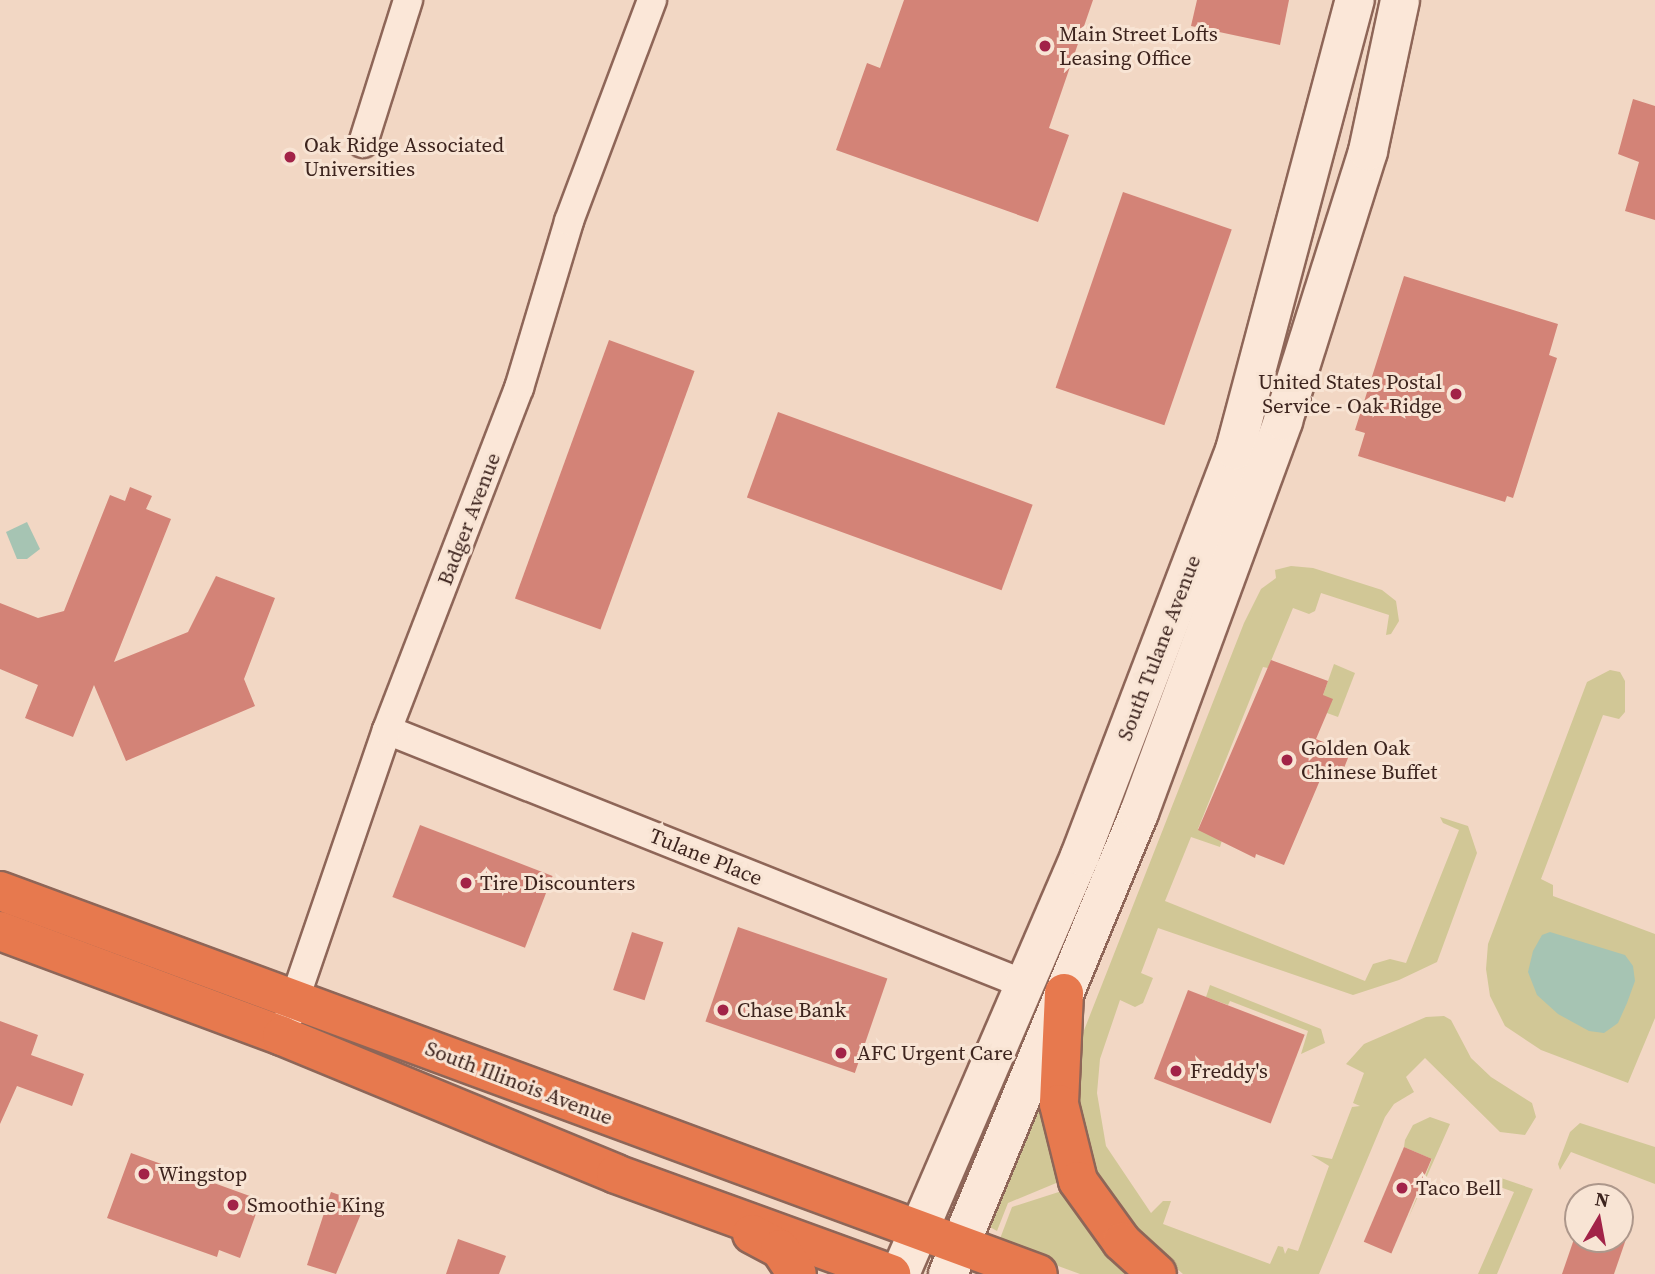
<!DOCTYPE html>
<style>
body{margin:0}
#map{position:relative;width:1655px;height:1274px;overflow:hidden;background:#f2d7c4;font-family:"Source Serif 4",serif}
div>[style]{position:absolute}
.green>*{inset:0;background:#d1c796}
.water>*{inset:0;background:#a6c4b3}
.building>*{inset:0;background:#d38377;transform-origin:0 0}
.roads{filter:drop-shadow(2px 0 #8e6658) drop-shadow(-2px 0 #8e6658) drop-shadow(0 2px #8e6658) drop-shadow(0 -2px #8e6658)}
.street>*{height:28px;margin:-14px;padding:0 14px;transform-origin:14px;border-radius:14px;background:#fbe7d8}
.secondary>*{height:38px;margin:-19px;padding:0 19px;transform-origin:19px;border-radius:19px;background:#fbe7d8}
.highway>*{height:38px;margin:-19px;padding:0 19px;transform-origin:19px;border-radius:19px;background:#e7794e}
.dots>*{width:19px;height:19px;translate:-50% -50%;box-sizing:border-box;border:4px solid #f8e4d4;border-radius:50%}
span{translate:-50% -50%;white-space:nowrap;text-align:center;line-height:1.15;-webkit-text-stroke:6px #f8e4d4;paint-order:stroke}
.poi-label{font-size:21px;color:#3d241e}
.left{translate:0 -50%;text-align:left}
.right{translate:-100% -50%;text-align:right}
.street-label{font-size:21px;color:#3d241e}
.north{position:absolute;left:1564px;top:1183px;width:70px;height:70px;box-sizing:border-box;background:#f8e4d4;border:2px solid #ad978b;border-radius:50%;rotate:10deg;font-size:19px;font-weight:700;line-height:28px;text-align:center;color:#3d241e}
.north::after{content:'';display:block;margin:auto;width:24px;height:32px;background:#a22348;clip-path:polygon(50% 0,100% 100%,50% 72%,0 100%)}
</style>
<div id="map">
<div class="green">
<div style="clip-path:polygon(1291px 566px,1313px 568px,1382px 590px,1396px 601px,1399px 621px,1391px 634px,1386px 635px,1389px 615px,1321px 593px,1315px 611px,1309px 614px,1293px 608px,1268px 668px,1263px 667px,1198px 829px,1222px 840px,1220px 847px,1191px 837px,1165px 901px,1365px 981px,1373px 964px,1390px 959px,1406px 963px,1459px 830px,1443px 823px,1440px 817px,1468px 826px,1477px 853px,1437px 962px,1399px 980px,1353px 995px,1158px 928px,1141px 973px,1153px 978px,1143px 1003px,1135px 1007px,1120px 1000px,1100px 1059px,1097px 1093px,1106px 1146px,1151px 1213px,1163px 1201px,1171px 1201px,1163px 1224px,1270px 1264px,1278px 1246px,1283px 1247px,1285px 1254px,1288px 1248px,1298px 1251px,1329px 1166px,1311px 1155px,1332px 1159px,1352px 1107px,1360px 1106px,1353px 1103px,1364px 1073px,1346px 1064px,1364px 1044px,1426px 1017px,1444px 1016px,1451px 1020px,1471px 1058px,1491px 1077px,1532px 1103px,1536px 1117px,1525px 1135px,1500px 1132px,1425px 1058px,1406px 1077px,1414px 1092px,1394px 1104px,1385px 1117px,1319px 1274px,1183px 1274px,1138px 1235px,1094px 1172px,1077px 1119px,1081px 1038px,1244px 623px,1261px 589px,1276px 578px,1275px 570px)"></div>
<div style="clip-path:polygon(1334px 664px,1355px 673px,1338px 717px,1327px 713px,1323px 695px)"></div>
<div style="clip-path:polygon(1610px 670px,1620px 672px,1625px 681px,1625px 712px,1619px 719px,1603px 715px,1541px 879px,1553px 885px,1553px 896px,1655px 934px,1655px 1018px,1628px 1083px,1541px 1050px,1505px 1026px,1490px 996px,1486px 969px,1488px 944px,1587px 682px)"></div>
<div style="clip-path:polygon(1210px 985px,1321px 1029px,1325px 1043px,1301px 1054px,1308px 1031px,1230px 1001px,1228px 1005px,1206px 997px)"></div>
<div style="clip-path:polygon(1039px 1094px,1050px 1154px,1061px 1181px,1008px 1203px,997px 1231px,988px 1226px)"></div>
<div style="clip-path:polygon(1430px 1117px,1450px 1124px,1408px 1219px,1432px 1159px,1404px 1147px,1405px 1140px,1413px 1125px)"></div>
<div style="clip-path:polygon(1580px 1123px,1655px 1147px,1655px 1184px,1571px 1152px,1560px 1170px,1558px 1164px,1570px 1132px)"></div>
<div style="clip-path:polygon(1501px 1178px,1533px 1189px,1497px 1274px,1478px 1274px,1514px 1192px,1494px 1185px,1494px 1180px)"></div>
<div style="clip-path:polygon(1065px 1190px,1085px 1225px,1132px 1274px,1080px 1274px,998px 1244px,1012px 1207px)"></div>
</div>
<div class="water">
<div style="clip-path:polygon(27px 522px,40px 549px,27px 559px,17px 559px,6px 532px)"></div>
<div style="clip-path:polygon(1550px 932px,1625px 955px,1633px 966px,1635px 981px,1627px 1003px,1618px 1023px,1604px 1033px,1589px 1031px,1558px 1014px,1537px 995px,1528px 972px,1533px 951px,1542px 935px)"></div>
</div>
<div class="building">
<div style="clip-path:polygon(904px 0,1093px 0,1049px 128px,1069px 135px,1038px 222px,836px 150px,867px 63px,880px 68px)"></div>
<div style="clip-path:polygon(1197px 0,1289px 0,1280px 45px,1191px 26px)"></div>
<div style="clip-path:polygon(1633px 99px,1655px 106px,1655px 220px,1625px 211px,1639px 162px,1618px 154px)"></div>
<div style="left:1123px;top:192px;width:115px;height:207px;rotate:19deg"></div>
<div style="clip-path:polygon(1404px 276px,1558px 324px,1549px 355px,1557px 358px,1513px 498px,1507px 496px,1505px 502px,1358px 456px,1365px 433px,1355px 430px)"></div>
<div style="left:609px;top:340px;width:91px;height:275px;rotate:20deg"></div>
<div style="left:778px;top:412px;width:271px;height:91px;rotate:20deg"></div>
<div style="clip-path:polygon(130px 487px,152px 496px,146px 509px,171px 519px,114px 662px,188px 632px,216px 576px,275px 598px,244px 679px,255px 706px,126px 761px,94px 685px,73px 737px,25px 718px,38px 685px,0 669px,0 603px,38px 618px,64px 611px,110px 495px,125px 501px)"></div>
<div style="clip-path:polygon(1271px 660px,1328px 681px,1323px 695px,1333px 699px,1316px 739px,1350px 753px,1342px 773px,1326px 766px,1284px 865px,1256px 854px,1255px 858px,1198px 830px)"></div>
<div style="left:420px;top:825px;width:142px;height:77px;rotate:21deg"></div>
<div style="left:738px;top:927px;width:158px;height:100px;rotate:19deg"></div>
<div style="left:632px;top:932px;width:33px;height:61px;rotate:18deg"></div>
<div style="left:1188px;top:990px;width:125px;height:95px;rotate:21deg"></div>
<div style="clip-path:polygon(0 1021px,38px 1035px,31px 1055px,84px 1074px,72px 1106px,17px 1086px,0 1124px)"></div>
<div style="left:1404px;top:1147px;width:30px;height:103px;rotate:23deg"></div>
<div style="clip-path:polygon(131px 1153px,261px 1200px,240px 1258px,219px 1250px,217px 1257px,107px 1218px)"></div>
<div style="clip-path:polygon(331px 1192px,365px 1204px,336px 1274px,307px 1265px)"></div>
<div style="clip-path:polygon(458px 1239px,506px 1256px,499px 1274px,446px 1274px)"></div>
<div style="clip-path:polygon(1574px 1239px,1626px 1239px,1614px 1274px,1562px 1274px)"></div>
</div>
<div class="roads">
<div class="street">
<div style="left:363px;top:143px;width:150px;rotate:-72.5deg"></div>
<div style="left:387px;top:730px;width:686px;rotate:21.74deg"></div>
<div style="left:289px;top:1016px;width:302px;rotate:-71.1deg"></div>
<div style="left:387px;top:730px;width:367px;rotate:-68.9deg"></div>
<div style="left:519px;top:388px;width:174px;rotate:-73.3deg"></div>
<div style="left:569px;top:221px;width:236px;rotate:-69.4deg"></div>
</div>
<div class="secondary">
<div style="left:900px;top:1274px;width:455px;rotate:-66.7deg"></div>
<div style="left:1080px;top:856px;width:435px;rotate:-69.1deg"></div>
<div style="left:1235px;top:450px;width:466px;rotate:-75.1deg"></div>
<div style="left:948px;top:1274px;width:499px;rotate:-67.5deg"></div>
<div style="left:1139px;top:813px;width:418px;rotate:-69.8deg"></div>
<div style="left:1283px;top:421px;width:283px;rotate:-72.5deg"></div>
<div style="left:1368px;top:151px;width:154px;rotate:-78deg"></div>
</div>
<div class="highway">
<div style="left:0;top:891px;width:1106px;rotate:20.25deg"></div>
<div style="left:0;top:931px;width:301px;rotate:20.4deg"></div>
<div style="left:282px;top:1036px;width:361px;rotate:22.4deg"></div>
<div style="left:616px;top:1174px;width:293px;rotate:20deg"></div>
<div style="left:1064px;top:993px;width:111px;rotate:92.6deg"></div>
<div style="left:1059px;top:1104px;width:79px;rotate:76.1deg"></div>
<div style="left:1078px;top:1181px;width:75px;rotate:54.2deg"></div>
<div style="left:1122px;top:1242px;width:47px;rotate:42.4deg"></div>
<div style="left:752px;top:1234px;width:32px;rotate:28deg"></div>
<div style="left:780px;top:1249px;width:30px;rotate:56deg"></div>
</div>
</div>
<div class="dots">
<div style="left:1045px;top:46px;background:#a22348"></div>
<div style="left:290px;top:157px;background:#a22348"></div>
<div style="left:1456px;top:394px;background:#a22348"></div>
<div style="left:1287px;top:760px;background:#a22348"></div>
<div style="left:466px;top:883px;background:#a22348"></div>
<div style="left:723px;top:1010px;background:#a22348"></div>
<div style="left:841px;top:1053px;background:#a22348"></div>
<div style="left:1176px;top:1071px;background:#a22348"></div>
<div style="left:144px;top:1174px;background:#a22348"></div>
<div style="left:1402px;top:1188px;background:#a22348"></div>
<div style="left:233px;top:1205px;background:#a22348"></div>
</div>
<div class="poi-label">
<span class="left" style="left:1059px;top:46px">Main Street Lofts<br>Leasing Office</span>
<span class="left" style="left:304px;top:157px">Oak Ridge Associated<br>Universities</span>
<span class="right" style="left:1442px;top:394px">United States Postal<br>Service - Oak Ridge</span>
<span class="left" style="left:1301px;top:760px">Golden Oak<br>Chinese Buffet</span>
<span class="left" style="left:480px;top:883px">Tire Discounters</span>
<span class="left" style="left:737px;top:1010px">Chase Bank</span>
<span class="left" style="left:857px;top:1053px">AFC Urgent Care</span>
<span class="left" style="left:1190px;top:1071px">Freddy's</span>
<span class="left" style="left:158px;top:1174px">Wingstop</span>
<span class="left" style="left:1416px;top:1188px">Taco Bell</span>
<span class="left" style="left:247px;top:1205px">Smoothie King</span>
</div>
<div class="street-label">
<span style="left:469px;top:519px;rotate:-69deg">Badger Avenue</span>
<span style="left:1159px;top:648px;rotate:-69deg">South Tulane Avenue</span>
<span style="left:706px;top:857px;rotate:22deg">Tulane Place</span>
<span style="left:519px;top:1083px;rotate:21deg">South Illinois Avenue</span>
</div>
<div class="north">N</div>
</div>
